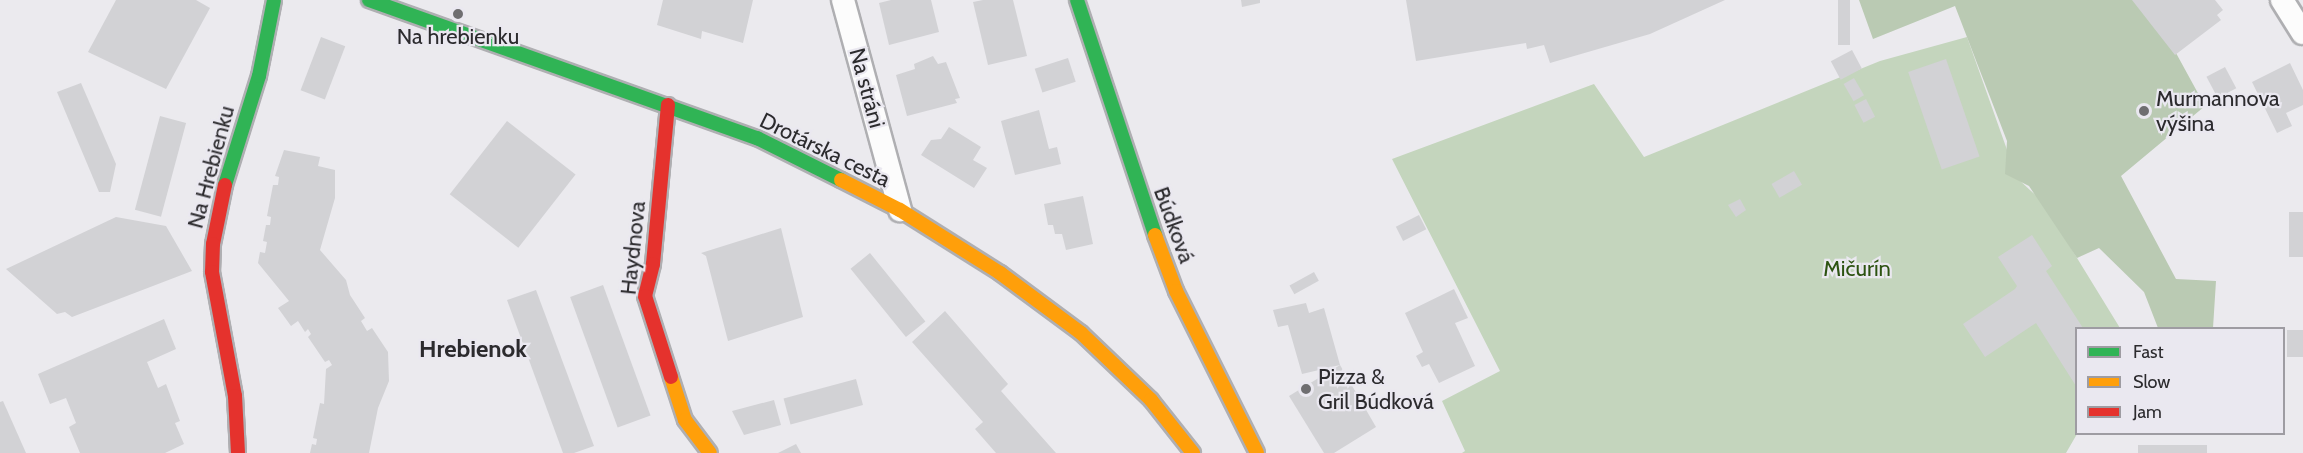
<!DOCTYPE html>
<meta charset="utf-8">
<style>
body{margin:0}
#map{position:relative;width:2303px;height:453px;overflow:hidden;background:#ebeaee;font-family:Cabin,sans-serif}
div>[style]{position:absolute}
.green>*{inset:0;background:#c4d5bd}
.forest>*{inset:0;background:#bacab3}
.building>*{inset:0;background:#d2d2d5;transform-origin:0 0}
.roads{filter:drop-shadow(2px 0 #afafb2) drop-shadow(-2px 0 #afafb2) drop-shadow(0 2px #afafb2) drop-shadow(0 -2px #afafb2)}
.street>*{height:22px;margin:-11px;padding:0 11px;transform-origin:11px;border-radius:11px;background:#fcfcfc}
.fast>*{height:14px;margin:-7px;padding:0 7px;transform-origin:7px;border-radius:7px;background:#30b455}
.slow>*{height:14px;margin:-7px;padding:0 7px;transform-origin:7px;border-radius:7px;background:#ff9f0a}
.jam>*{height:14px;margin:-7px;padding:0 7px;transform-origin:7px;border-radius:7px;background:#e5322d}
.dots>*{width:16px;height:16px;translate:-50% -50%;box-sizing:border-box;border:3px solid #eae8f0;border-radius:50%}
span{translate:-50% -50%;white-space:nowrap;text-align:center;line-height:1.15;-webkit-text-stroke:4.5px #eae8f0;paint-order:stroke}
.poi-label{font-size:22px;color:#2c2b2e}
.left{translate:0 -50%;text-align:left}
.street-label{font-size:22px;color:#2c2b2e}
.park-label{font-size:22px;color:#2d5312}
.neighbourhood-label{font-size:24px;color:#2c2b2e;font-weight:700}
.legend{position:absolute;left:2075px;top:327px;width:210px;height:108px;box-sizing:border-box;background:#eae8f0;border:2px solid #9e9ca2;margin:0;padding:8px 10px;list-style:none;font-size:18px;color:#2c2b2e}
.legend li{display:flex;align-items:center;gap:12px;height:30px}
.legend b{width:30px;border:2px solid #9e9ca2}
</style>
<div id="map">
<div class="green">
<div style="clip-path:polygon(1967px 37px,2017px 178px,2042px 201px,2120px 328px,2076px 328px,2077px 434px,2066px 453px,1462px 453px,1465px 451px,1442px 401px,1500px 371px,1392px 159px,1594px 84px,1644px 157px,1880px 61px)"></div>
</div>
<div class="forest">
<div style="clip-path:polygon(1859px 0,2147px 0,2205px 106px,2121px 176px,2176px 279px,2216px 281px,2213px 328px,2158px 328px,2144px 292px,2099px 248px,2077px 258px,2029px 186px,2005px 174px,2007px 141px,1955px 6px,1873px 39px)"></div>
</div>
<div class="building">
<div style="clip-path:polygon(116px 0,196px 0,210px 8px,166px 89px,88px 52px)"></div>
<div style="clip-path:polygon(663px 0,753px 0,743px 43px,702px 31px,701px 39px,657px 25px)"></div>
<div style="clip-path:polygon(891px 0,931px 0,939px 32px,889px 45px,879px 3px)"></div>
<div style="clip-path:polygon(983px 0,1013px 0,1027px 56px,988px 65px,973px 2px)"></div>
<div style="clip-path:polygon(1241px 0,1260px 0,1260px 3px,1242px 7px)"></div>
<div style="clip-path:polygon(1406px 0,1725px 0,1650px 34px,1550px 63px,1544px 45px,1527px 49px,1526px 43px,1416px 61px)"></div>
<div style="left:1838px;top:0;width:12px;height:45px"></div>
<div style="clip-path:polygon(2132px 0,2215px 0,2223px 10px,2217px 15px,2221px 20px,2175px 55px)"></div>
<div style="left:321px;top:37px;width:26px;height:57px;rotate:21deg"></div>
<div style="left:1852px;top:50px;width:21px;height:24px;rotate:62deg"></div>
<div style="clip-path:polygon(933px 56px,938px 64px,946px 62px,960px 98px,955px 99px,957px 103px,907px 116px,896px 75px,915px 69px,914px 64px)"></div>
<div style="left:1068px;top:58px;width:25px;height:35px;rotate:72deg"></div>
<div style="left:1946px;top:59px;width:103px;height:40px;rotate:71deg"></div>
<div style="clip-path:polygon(2290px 63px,2303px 90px,2303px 105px,2286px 113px,2292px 126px,2277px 133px,2252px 82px)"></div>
<div style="left:2225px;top:67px;width:24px;height:21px;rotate:62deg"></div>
<div style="left:1854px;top:78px;width:20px;height:12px;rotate:60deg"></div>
<div style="clip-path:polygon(81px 83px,116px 164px,110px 192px,99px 192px,57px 92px)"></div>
<div style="left:1866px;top:99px;width:20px;height:13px;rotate:63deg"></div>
<div style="clip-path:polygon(1039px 110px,1049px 149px,1057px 147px,1061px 164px,1015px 175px,1001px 121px)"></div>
<div style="left:160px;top:116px;width:27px;height:97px;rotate:15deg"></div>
<div style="left:507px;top:121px;width:87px;height:93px;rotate:38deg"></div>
<div style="clip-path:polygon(949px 127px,981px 147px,973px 160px,987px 168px,974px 188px,921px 155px,931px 140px,941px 139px)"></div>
<div style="clip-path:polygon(284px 150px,320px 157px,318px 166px,335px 170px,335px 198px,320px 250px,346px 280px,350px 295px,365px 318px,361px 321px,367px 331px,372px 328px,388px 352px,389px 381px,378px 408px,369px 453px,310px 453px,312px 444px,316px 445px,317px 439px,313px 438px,320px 403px,324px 404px,326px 369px,332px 365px,329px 360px,325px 362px,308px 337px,311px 334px,308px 329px,305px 332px,298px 321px,291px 326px,278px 308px,289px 301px,258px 263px,260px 252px,265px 253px,267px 242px,263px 241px,266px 225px,270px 225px,271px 217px,267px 216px,273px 185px,278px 185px,279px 177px,275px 176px)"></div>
<div style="left:1794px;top:171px;width:16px;height:26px;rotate:60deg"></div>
<div style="clip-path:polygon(1083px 196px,1093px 244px,1066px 250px,1062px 234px,1055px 234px,1053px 225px,1048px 225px,1044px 204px)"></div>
<div style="clip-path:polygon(1740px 199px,1746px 210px,1736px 217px,1728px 205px)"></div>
<div style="left:2289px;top:212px;width:14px;height:45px"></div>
<div style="left:1419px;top:215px;width:16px;height:26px;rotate:63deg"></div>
<div style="clip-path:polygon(116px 217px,166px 226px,192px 271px,72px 317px,65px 312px,57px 314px,6px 269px)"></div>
<div style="clip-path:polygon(781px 228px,803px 317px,728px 341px,706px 256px,701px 253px)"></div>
<div style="clip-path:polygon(2032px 235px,2052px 266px,2046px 271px,2083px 328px,2076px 328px,2076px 386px,2036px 323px,1985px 357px,1963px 324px,2015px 289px,2017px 286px,1998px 257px)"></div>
<div style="left:870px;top:253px;width:88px;height:25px;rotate:51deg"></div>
<div style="left:1314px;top:272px;width:10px;height:28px;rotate:61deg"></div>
<div style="left:603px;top:285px;width:139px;height:35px;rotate:70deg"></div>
<div style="clip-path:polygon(1454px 289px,1468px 318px,1455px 323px,1475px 366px,1439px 383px,1429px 364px,1422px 367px,1416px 356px,1423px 352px,1405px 313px)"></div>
<div style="clip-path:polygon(536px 290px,594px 446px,574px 453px,563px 453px,507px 300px)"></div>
<div style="clip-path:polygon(1306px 303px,1309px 313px,1324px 308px,1340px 365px,1302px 374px,1288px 325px,1278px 327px,1273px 310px)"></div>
<div style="clip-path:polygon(945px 311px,1008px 384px,1001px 391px,1056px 453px,996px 453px,975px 429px,983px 422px,912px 342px)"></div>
<div style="clip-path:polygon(164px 319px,176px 349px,147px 362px,158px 388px,166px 384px,180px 421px,175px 423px,184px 444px,165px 453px,80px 453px,69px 427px,76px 423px,66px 398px,50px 404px,38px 374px)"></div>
<div style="left:2287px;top:330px;width:16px;height:27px"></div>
<div style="clip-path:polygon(1340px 365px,1376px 427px,1334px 453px,1324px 453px,1289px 396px)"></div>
<div style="left:856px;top:379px;width:27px;height:75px;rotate:75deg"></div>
<div style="clip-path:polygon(774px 400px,781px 425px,744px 435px,732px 411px)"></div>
<div style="clip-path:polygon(3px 401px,26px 453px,0 453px,0 402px)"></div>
<div style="clip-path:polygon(796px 444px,801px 453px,778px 453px)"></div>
<div style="left:2207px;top:445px;width:8px;height:69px;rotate:90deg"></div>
</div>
<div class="roads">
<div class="street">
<div style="left:843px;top:0;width:218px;rotate:74.8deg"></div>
<div style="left:2282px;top:0;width:39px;rotate:58deg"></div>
</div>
<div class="fast">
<div style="left:369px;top:0;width:412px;rotate:19.6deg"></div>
<div style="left:757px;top:138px;width:94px;rotate:26.6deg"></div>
<div style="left:1077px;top:0;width:248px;rotate:71.6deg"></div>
<div style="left:225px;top:185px;width:114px;rotate:-72.7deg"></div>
<div style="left:259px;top:76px;width:77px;rotate:-78.8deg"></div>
</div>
<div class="slow">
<div style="left:841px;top:180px;width:66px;rotate:27deg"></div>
<div style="left:900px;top:210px;width:118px;rotate:32.2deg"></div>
<div style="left:1000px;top:273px;width:101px;rotate:36.5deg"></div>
<div style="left:1081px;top:333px;width:97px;rotate:43.7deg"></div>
<div style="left:1151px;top:400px;width:68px;rotate:51.6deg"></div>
<div style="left:1155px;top:235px;width:60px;rotate:69.4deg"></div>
<div style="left:1176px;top:291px;width:181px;rotate:63.4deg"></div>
<div style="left:671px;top:377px;width:45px;rotate:72deg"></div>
<div style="left:685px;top:420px;width:41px;rotate:52.9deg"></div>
</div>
<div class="jam">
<div style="left:668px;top:105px;width:160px;rotate:95.4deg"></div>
<div style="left:653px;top:264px;width:33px;rotate:104deg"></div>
<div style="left:645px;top:296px;width:85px;rotate:72.2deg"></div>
<div style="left:225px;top:185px;width:60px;rotate:101.5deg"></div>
<div style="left:213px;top:244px;width:28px;rotate:92deg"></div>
<div style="left:212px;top:272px;width:126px;rotate:79.5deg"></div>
<div style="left:235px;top:396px;width:57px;rotate:87deg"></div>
</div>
</div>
<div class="dots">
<div style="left:458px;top:14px;background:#6f6e71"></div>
<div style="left:2144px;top:111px;background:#6f6e71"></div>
<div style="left:1306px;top:389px;background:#6f6e71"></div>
</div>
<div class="poi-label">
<span style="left:458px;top:37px">Na hrebienku</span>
<span class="left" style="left:2156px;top:111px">Murmannova<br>výšina</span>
<span class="left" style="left:1318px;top:389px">Pizza &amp;<br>Gril Búdková</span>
</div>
<div class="street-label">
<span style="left:867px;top:88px;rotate:75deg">Na stráni</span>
<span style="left:825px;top:150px;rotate:26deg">Drotárska cesta</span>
<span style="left:211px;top:167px;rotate:-75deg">Na Hrebienku</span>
<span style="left:1174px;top:225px;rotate:70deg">Búdková</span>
<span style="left:633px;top:248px;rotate:-84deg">Haydnova</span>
</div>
<div class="park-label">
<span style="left:1857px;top:269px">Mičurín</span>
</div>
<div class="neighbourhood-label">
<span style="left:473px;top:349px">Hrebienok</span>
</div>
<ul class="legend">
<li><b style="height:8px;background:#30b455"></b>Fast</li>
<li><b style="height:8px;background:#ff9f0a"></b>Slow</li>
<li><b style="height:8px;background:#e5322d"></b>Jam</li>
</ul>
</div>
